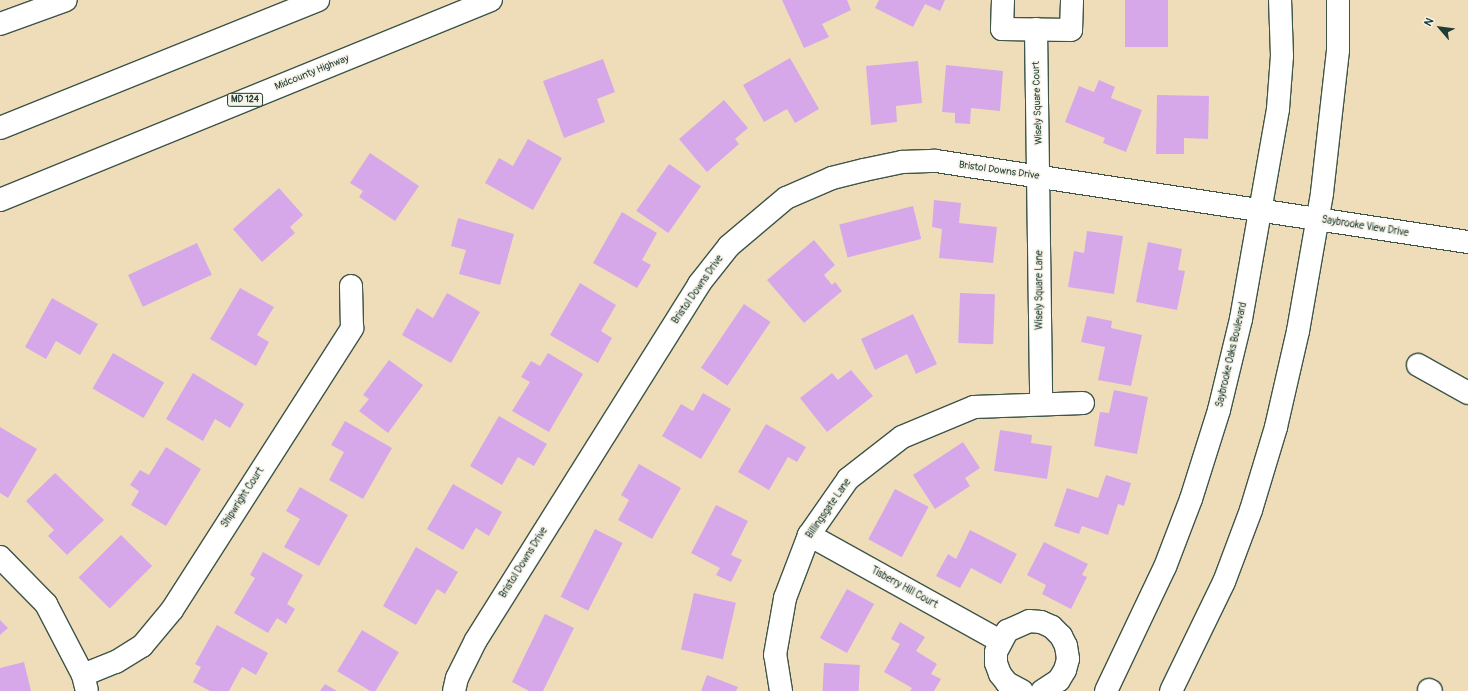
<!DOCTYPE html>
<style>
body{margin:0}
#map{position:relative;width:1468px;height:691px;overflow:hidden;background:#efddba;font-family:Pangolin,sans-serif}
div>[style]{position:absolute}
.building>*{inset:0;background:#d6a8ea;transform-origin:0 0}
.roads{filter:drop-shadow(1px 0 #3e5548) drop-shadow(-1px 0 #3e5548) drop-shadow(0 1px #3e5548) drop-shadow(0 -1px #3e5548)}
.minor>*{height:22px;margin:-11px;padding:0 11px;transform-origin:11px;border-radius:11px;background:#fff}
.major>*{height:22px;margin:-11px;padding:0 11px;transform-origin:11px;border-radius:11px;background:#fff}
span{translate:-50% -50%;white-space:nowrap;text-align:center;line-height:1.15;-webkit-text-stroke:3px #f7f3e8;paint-order:stroke}
.shield-label span{padding:1px 3px;background:#f7f3e8;border:1px solid;border-radius:3px;-webkit-text-stroke-width:0}
.shield-label{font-size:9px;color:#1f3d34;font-weight:700}
.street-label{font-size:10px;color:#1f3d34}
.north{position:absolute;left:1420px;top:8px;width:40px;height:40px;-webkit-text-stroke:3px #f7f3e8;paint-order:stroke;rotate:298deg;font-size:11px;font-weight:700;line-height:16px;text-align:center;color:#1f3d34}
.north::after{content:'';display:block;margin:auto;width:14px;height:18px;background:#1f3d34;clip-path:polygon(50% 0,100% 100%,50% 72%,0 100%)}
</style>
<div id="map">
<div class="building">
<div style="clip-path:polygon(782px 0,847px 0,851px 10px,822px 24px,829px 37px,804px 48px)"></div>
<div style="clip-path:polygon(879px 0,945px 0,940px 11px,925px 4px,913px 27px,875px 8px)"></div>
<div style="left:1125px;top:0;width:43px;height:47px"></div>
<div style="clip-path:polygon(790px 58px,819px 109px,795px 123px,787px 109px,764px 122px,743px 85px)"></div>
<div style="clip-path:polygon(603px 59px,615px 92px,597px 99px,605px 122px,564px 138px,543px 81px)"></div>
<div style="clip-path:polygon(918px 61px,922px 103px,896px 106px,897px 122px,871px 125px,866px 66px)"></div>
<div style="clip-path:polygon(946px 65px,1003px 71px,1000px 111px,971px 108px,970px 124px,955px 123px,955px 113px,942px 112px)"></div>
<div style="clip-path:polygon(1099px 80px,1115px 87px,1111px 98px,1142px 110px,1126px 152px,1103px 143px,1105px 138px,1065px 122px,1079px 86px,1094px 92px)"></div>
<div style="clip-path:polygon(1157px 95px,1209px 96px,1208px 139px,1184px 138px,1184px 154px,1156px 154px)"></div>
<div style="clip-path:polygon(724px 100px,748px 128px,735px 139px,739px 144px,707px 172px,679px 139px)"></div>
<div style="clip-path:polygon(528px 139px,562px 158px,533px 210px,485px 183px,499px 158px,513px 166px)"></div>
<div style="clip-path:polygon(370px 153px,419px 186px,395px 221px,359px 197px,363px 191px,350px 183px)"></div>
<div style="left:669px;top:164px;width:39px;height:57px;rotate:35deg"></div>
<div style="clip-path:polygon(279px 188px,303px 215px,290px 227px,295px 233px,262px 262px,233px 229px)"></div>
<div style="clip-path:polygon(934px 200px,961px 203px,959px 223px,997px 227px,993px 263px,939px 258px,942px 229px,932px 227px)"></div>
<div style="left:913px;top:206px;width:34px;height:76px;rotate:76deg"></div>
<div style="clip-path:polygon(622px 212px,657px 233px,642px 260px,651px 265px,637px 288px,593px 263px)"></div>
<div style="clip-path:polygon(458px 218px,514px 234px,500px 285px,459px 274px,466px 250px,451px 246px)"></div>
<div style="clip-path:polygon(1087px 231px,1123px 236px,1114px 294px,1068px 287px,1074px 251px,1084px 253px)"></div>
<div style="clip-path:polygon(814px 240px,835px 265px,824px 275px,832px 285px,835px 282px,842px 291px,804px 323px,767px 280px)"></div>
<div style="clip-path:polygon(1148px 242px,1182px 249px,1178px 270px,1185px 271px,1177px 310px,1136px 302px)"></div>
<div style="left:197px;top:243px;width:35px;height:76px;rotate:65deg"></div>
<div style="clip-path:polygon(580px 283px,616px 305px,601px 331px,612px 338px,598px 363px,550px 335px)"></div>
<div style="clip-path:polygon(240px 288px,274px 307px,257px 335px,269px 342px,256px 366px,210px 339px)"></div>
<div style="clip-path:polygon(447px 293px,480px 312px,451px 363px,402px 335px,417px 308px,433px 318px)"></div>
<div style="left:960px;top:293px;width:35px;height:50px;rotate:2deg"></div>
<div style="clip-path:polygon(52px 298px,98px 324px,80px 355px,56px 341px,46px 359px,25px 347px)"></div>
<div style="left:744px;top:304px;width:32px;height:77px;rotate:34deg"></div>
<div style="clip-path:polygon(913px 314px,937px 364px,916px 374px,907px 354px,875px 370px,861px 339px)"></div>
<div style="clip-path:polygon(1087px 316px,1112px 321px,1111px 328px,1142px 335px,1131px 386px,1098px 380px,1105px 347px,1081px 342px)"></div>
<div style="left:113px;top:353px;width:59px;height:41px;rotate:30deg"></div>
<div style="clip-path:polygon(548px 353px,583px 374px,549px 432px,512px 411px,530px 382px,521px 377px,531px 361px,540px 366px)"></div>
<div style="clip-path:polygon(389px 360px,423px 385px,388px 433px,359px 411px,369px 399px,363px 395px)"></div>
<div style="clip-path:polygon(851px 370px,873px 396px,827px 432px,800px 398px,832px 373px,838px 380px)"></div>
<div style="clip-path:polygon(193px 373px,244px 404px,230px 428px,215px 419px,203px 441px,166px 419px)"></div>
<div style="clip-path:polygon(1114px 390px,1148px 397px,1137px 454px,1094px 446px,1100px 412px,1109px 413px)"></div>
<div style="clip-path:polygon(703px 393px,731px 409px,701px 459px,662px 436px,681px 404px,693px 411px)"></div>
<div style="clip-path:polygon(499px 416px,547px 444px,534px 466px,518px 457px,502px 485px,470px 466px)"></div>
<div style="clip-path:polygon(345px 421px,392px 448px,363px 499px,329px 480px,344px 452px,331px 445px)"></div>
<div style="clip-path:polygon(766px 424px,806px 447px,797px 462px,788px 457px,769px 490px,738px 472px)"></div>
<div style="clip-path:polygon(0 427px,37px 449px,8px 498px,0 493px)"></div>
<div style="clip-path:polygon(1000px 430px,1032px 435px,1031px 443px,1052px 446px,1047px 479px,994px 471px)"></div>
<div style="clip-path:polygon(963px 442px,980px 468px,965px 478px,970px 486px,935px 509px,913px 475px)"></div>
<div style="clip-path:polygon(166px 447px,201px 469px,166px 526px,131px 505px,139px 491px,130px 485px,140px 470px,149px 475px)"></div>
<div style="clip-path:polygon(639px 464px,681px 488px,652px 539px,618px 520px,629px 500px,621px 495px)"></div>
<div style="clip-path:polygon(55px 473px,104px 520px,67px 555px,48px 536px,54px 530px,26px 501px)"></div>
<div style="clip-path:polygon(1106px 475px,1131px 483px,1124px 506px,1118px 504px,1108px 535px,1082px 526px,1079px 534px,1054px 526px,1067px 488px,1098px 498px)"></div>
<div style="clip-path:polygon(453px 484px,502px 512px,489px 536px,476px 528px,463px 550px,427px 529px)"></div>
<div style="clip-path:polygon(300px 487px,348px 515px,319px 566px,284px 547px,300px 519px,286px 511px)"></div>
<div style="left:895px;top:489px;width:38px;height:57px;rotate:28deg"></div>
<div style="clip-path:polygon(716px 505px,748px 521px,731px 555px,742px 560px,731px 582px,716px 575px,720px 568px,691px 553px)"></div>
<div style="left:595px;top:529px;width:31px;height:76px;rotate:27deg"></div>
<div style="clip-path:polygon(970px 530px,1017px 554px,1001px 584px,971px 568px,960px 588px,936px 576px,948px 554px,956px 559px)"></div>
<div style="left:121px;top:535px;width:44px;height:60px;rotate:45deg"></div>
<div style="clip-path:polygon(1044px 542px,1088px 564px,1082px 575px,1087px 577px,1071px 609px,1042px 594px,1046px 585px,1027px 575px)"></div>
<div style="clip-path:polygon(416px 547px,458px 572px,445px 594px,437px 589px,416px 625px,383px 606px)"></div>
<div style="clip-path:polygon(263px 552px,303px 575px,287px 604px,295px 609px,286px 624px,277px 618px,268px 633px,234px 613px,255px 578px,250px 575px)"></div>
<div style="left:847px;top:589px;width:31px;height:56px;rotate:29deg"></div>
<div style="left:694px;top:593px;width:43px;height:58px;rotate:13deg"></div>
<div style="clip-path:polygon(545px 614px,574px 628px,543px 691px,529px 691px,512px 682px)"></div>
<div style="clip-path:polygon(0 620px,8px 628px,0 635px)"></div>
<div style="clip-path:polygon(900px 622px,925px 637px,916px 651px,937px 664px,931px 674px,941px 679px,934px 691px,910px 691px,912px 688px,884px 672px,900px 644px,891px 639px)"></div>
<div style="clip-path:polygon(217px 625px,268px 653px,256px 675px,242px 667px,229px 691px,210px 691px,193px 682px,201px 667px,195px 664px)"></div>
<div style="left:362px;top:630px;width:43px;height:48px;rotate:31deg"></div>
<div style="clip-path:polygon(24px 662px,31px 691px,0 691px,0 668px)"></div>
<div style="left:824px;top:663px;width:36px;height:28px;rotate:3deg"></div>
<div style="clip-path:polygon(707px 675px,738px 687px,736px 691px,701px 691px)"></div>
<div style="clip-path:polygon(325px 684px,337px 691px,320px 691px)"></div>
</div>
<div class="roads">
<div class="minor">
<div style="left:1003px;top:0;width:29px;rotate:92deg"></div>
<div style="left:1002px;top:29px;width:69px;rotate:0.8deg"></div>
<div style="left:1071px;top:30px;width:30px;rotate:-88deg"></div>
<div style="left:0;top:24px;width:70px;rotate:-20deg"></div>
<div style="left:1036px;top:29px;width:374px;rotate:89.2deg"></div>
<div style="left:1418px;top:365px;width:57px;rotate:29.2deg"></div>
<div style="left:809px;top:535px;width:218px;rotate:29deg"></div>
<div style="left:0;top:557px;width:66px;rotate:45.6deg"></div>
<div style="left:46px;top:604px;width:80px;rotate:62.5deg"></div>
<div style="left:83px;top:675px;width:16px;rotate:76deg"></div>
<div style="left:83px;top:675px;width:35px;rotate:-22deg"></div>
<div style="left:116px;top:662px;width:31px;rotate:-32deg"></div>
<div style="left:142px;top:646px;width:47px;rotate:-50.2deg"></div>
<div style="left:172px;top:610px;width:335px;rotate:-57.4deg"></div>
<div style="left:352px;top:328px;width:42px;rotate:-91.4deg"></div>
<div style="left:1429px;top:690px;width:2px;rotate:27deg"></div>
<div style="left:454px;top:691px;width:13px;rotate:-77deg"></div>
<div style="left:457px;top:678px;width:42px;rotate:-63.4deg"></div>
<div style="left:476px;top:640px;width:420px;rotate:-57.9deg"></div>
<div style="left:699px;top:284px;width:48px;rotate:-51.7deg"></div>
<div style="left:729px;top:246px;width:75px;rotate:-40.1deg"></div>
<div style="left:786px;top:198px;width:50px;rotate:-23.5deg"></div>
<div style="left:832px;top:178px;width:33px;rotate:-14deg"></div>
<div style="left:864px;top:170px;width:39px;rotate:-12deg"></div>
<div style="left:902px;top:162px;width:34px;rotate:-2deg"></div>
<div style="left:936px;top:161px;width:538px;rotate:8.66deg"></div>
<div style="left:781px;top:691px;width:36px;rotate:-99deg"></div>
<div style="left:775px;top:655px;width:58px;rotate:-80deg"></div>
<div style="left:785px;top:598px;width:67px;rotate:-69.1deg"></div>
<div style="left:809px;top:535px;width:68px;rotate:-55.1deg"></div>
<div style="left:848px;top:479px;width:68px;rotate:-37.9deg"></div>
<div style="left:902px;top:437px;width:78px;rotate:-22.6deg"></div>
<div style="left:974px;top:407px;width:109px;rotate:-2.1deg"></div>
<div style="left:1022px;top:691px;width:17px;rotate:-152deg"></div>
<div style="left:1007px;top:683px;width:11px;rotate:-128deg"></div>
<div style="left:1000px;top:674px;width:12px;rotate:-110deg"></div>
<div style="left:996px;top:663px;width:11px;rotate:-90deg"></div>
<div style="left:996px;top:652px;width:24px;rotate:-62deg"></div>
<div style="left:1007px;top:631px;width:24px;rotate:-24deg"></div>
<div style="left:1029px;top:621px;width:12px;rotate:5deg"></div>
<div style="left:1041px;top:622px;width:12px;rotate:24deg"></div>
<div style="left:1052px;top:627px;width:13px;rotate:45deg"></div>
<div style="left:1061px;top:636px;width:11px;rotate:63deg"></div>
<div style="left:1066px;top:646px;width:13px;rotate:81deg"></div>
<div style="left:1068px;top:659px;width:11px;rotate:105deg"></div>
<div style="left:1065px;top:670px;width:12px;rotate:121deg"></div>
<div style="left:1059px;top:680px;width:20px;rotate:147deg"></div>
<div style="left:1106px;top:691px;width:137px;rotate:-64.6deg"></div>
<div style="left:1165px;top:567px;width:73px;rotate:-69.1deg"></div>
<div style="left:1191px;top:499px;width:93px;rotate:-72.5deg"></div>
<div style="left:1219px;top:410px;width:94px;rotate:-76.4deg"></div>
<div style="left:1241px;top:319px;width:213px;rotate:-80deg"></div>
<div style="left:1278px;top:109px;width:53px;rotate:-85.7deg"></div>
<div style="left:1282px;top:56px;width:56px;rotate:-92deg"></div>
<div style="left:1171px;top:691px;width:121px;rotate:-64.1deg"></div>
<div style="left:1224px;top:582px;width:77px;rotate:-69.4deg"></div>
<div style="left:1251px;top:510px;width:87px;rotate:-73.2deg"></div>
<div style="left:1276px;top:427px;width:98px;rotate:-77.1deg"></div>
<div style="left:1298px;top:331px;width:140px;rotate:-80.1deg"></div>
<div style="left:1322px;top:193px;width:144px;rotate:-83.6deg"></div>
<div style="left:1338px;top:50px;width:50px;rotate:-90deg"></div>
</div>
<div class="major">
<div style="left:0;top:128px;width:343px;rotate:-21.9deg"></div>
<div style="left:0;top:200px;width:530px;rotate:-22.16deg"></div>
</div>
</div>
<div class="shield-label">
<span style="left:245px;top:100px">MD 124</span>
</div>
<div class="street-label">
<span style="left:312px;top:73px;rotate:-22deg">Midcounty Highway</span>
<span style="left:1038px;top:103px;rotate:-92deg">Wisely Square Court</span>
<span style="left:999px;top:171px;rotate:8deg">Bristol Downs Drive</span>
<span style="left:1365px;top:227px;rotate:9deg">Saybrooke View Drive</span>
<span style="left:698px;top:290px;rotate:-55deg">Bristol Downs Drive</span>
<span style="left:1040px;top:290px;rotate:-90deg">Wisely Square Lane</span>
<span style="left:1232px;top:355px;rotate:-77deg">Saybrooke Oaks Boulevard</span>
<span style="left:243px;top:498px;rotate:-57deg">Shipwright Court</span>
<span style="left:829px;top:509px;rotate:-55deg">Billingsgate Lane</span>
<span style="left:524px;top:563px;rotate:-58deg">Bristol Downs Drive</span>
<span style="left:904px;top:588px;rotate:29deg">Tisberry Hill Court</span>
</div>
<div class="north">N</div>
</div>
